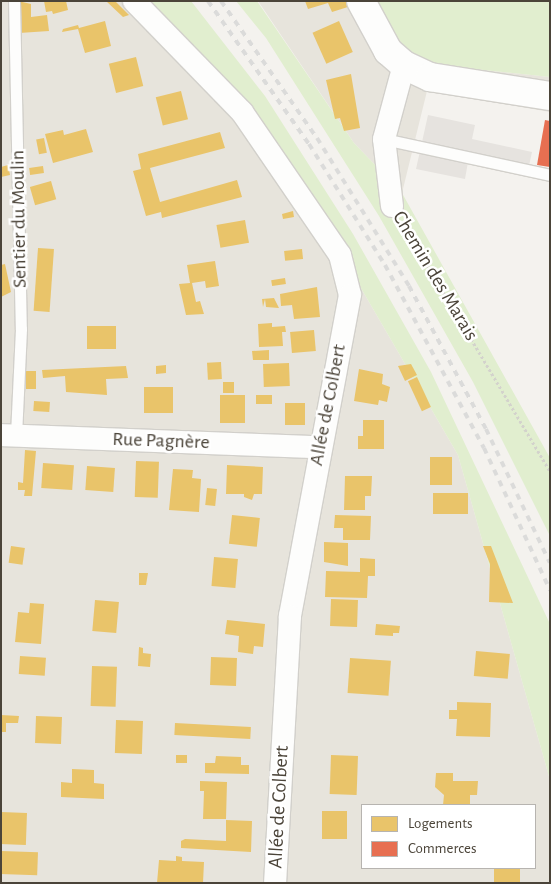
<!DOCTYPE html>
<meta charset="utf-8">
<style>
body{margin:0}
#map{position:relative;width:551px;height:884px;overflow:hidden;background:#f4f2ee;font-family:"Alegreya Sans",sans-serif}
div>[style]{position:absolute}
.residential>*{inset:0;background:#e7e4dc}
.green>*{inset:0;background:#e1eecf}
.parking>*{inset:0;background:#e6e3df}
.homes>*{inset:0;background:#e9c46a;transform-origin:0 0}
.shops>*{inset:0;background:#e76f51}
.path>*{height:3px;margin-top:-1.5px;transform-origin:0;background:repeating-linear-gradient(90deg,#d3d2cc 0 2.5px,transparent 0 5px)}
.roads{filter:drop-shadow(1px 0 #d2d0cb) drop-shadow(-1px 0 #d2d0cb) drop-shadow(0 1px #d2d0cb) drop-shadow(0 -1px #d2d0cb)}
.service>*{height:11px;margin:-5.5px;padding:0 5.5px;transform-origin:5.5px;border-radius:5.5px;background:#fdfdfc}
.minor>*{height:22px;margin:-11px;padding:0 11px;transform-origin:11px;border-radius:11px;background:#fdfdfc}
.tertiary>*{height:28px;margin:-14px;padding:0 14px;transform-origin:14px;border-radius:14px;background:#fdfdfc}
.rail>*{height:4px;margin-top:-2px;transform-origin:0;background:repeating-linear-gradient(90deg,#dbdbda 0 6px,transparent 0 12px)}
span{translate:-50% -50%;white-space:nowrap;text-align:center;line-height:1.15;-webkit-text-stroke:5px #fff;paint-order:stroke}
.street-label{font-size:20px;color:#4b4439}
.frame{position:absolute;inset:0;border:2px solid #4b4439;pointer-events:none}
.legend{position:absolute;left:361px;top:804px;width:175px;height:65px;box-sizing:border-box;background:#fff;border:1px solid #b7b4b0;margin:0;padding:6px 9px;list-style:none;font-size:15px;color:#4b4439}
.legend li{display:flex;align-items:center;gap:10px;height:25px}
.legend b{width:25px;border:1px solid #b7b4b0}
</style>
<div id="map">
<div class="residential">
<div style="clip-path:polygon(evenodd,1px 1px,150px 1px,235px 95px,326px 228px,458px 455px,550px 780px,550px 883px,1px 883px,1px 1px,362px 805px,535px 805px,535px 868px,362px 868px,362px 805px)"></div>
<div style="clip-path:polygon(258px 1px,376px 1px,435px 65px,550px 77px,550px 112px,427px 91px,402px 193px,354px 143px)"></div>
</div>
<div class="green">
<div style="clip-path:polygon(150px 1px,191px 1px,265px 96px,353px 234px,431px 372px,550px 624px,550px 780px,458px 455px,326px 228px,235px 95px)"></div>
<div style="clip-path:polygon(236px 1px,257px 1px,354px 143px,402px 193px,550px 458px,550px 536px,473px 382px,379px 216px,266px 38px)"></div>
<div style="clip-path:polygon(376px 1px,550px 1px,550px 77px,435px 65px,406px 51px)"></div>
</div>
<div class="parking">
<div style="clip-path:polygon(428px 115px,475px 125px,472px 139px,532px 152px,527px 175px,468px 162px,465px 179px,416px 169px)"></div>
</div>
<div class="homes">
<div style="clip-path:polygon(18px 1px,31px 4px,31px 17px,47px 15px,49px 31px,19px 33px)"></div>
<div style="clip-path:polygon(44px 1px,66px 1px,68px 10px,53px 14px,52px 11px,46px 12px)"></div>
<div style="clip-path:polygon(106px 1px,115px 1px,129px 15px,123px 17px)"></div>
<div style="clip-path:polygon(305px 1px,349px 1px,351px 6px,332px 12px,328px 3px,308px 9px)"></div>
<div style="clip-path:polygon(105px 21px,111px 46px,85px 53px,78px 29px,62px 32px,63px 29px,78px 25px,79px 28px)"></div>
<div style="left:339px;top:21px;width:34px;height:29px;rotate:66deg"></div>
<div style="left:136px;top:57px;width:30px;height:28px;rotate:76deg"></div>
<div style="clip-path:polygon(351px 74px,360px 128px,344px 131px,340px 118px,335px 119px,326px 80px)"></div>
<div style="left:181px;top:91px;width:29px;height:26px;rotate:76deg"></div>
<div style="clip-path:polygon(86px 129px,93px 152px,53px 163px,45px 134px,63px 130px,64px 135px)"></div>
<div style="clip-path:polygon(220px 132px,225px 148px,150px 168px,160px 202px,237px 180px,242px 197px,162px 218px,161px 212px,146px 216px,133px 171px,141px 169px,138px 154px)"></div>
<div style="left:44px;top:138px;width:15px;height:8px;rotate:79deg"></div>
<div style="clip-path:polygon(8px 165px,10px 175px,1px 177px,1px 167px)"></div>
<div style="left:43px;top:166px;width:7px;height:14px;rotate:82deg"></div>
<div style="left:51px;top:181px;width:19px;height:22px;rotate:74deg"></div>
<div style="clip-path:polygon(293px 211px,294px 217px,283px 219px,282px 214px)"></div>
<div style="left:245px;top:220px;width:23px;height:29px;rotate:80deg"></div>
<div style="left:38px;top:248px;width:16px;height:63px;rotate:4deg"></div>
<div style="left:302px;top:249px;width:10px;height:18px;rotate:84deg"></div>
<div style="clip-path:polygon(215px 261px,219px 286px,206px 288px,205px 281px,192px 283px,196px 302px,200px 301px,204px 314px,186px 315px,179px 284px,190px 283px,187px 265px)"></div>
<div style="clip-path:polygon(5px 264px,11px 292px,1px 297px,1px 265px)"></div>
<div style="left:285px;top:278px;width:6px;height:14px;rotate:81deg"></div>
<div style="clip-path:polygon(317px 287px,320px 317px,294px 319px,292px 305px,281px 306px,280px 294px)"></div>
<div style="clip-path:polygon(274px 298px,279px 308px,266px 307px,265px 299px,263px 307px,262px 299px)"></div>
<div style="clip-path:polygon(272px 323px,272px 327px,285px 326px,286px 332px,282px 332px,283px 346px,259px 347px,258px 324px)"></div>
<div style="left:87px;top:326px;width:29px;height:23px"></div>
<div style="left:314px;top:330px;width:21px;height:24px;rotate:85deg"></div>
<div style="clip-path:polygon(269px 350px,269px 360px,253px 360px,252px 351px)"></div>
<div style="left:221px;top:362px;width:17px;height:14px;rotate:87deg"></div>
<div style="left:289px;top:363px;width:23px;height:26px;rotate:88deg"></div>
<div style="clip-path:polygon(411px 364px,417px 375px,405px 381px,398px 366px)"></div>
<div style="clip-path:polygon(166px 365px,166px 373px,156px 374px,156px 366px)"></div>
<div style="clip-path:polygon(126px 366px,128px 378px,106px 379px,107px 395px,66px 392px,65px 376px,43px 378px,42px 370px)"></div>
<div style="clip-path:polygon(359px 369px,383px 374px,382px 384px,390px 387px,387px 402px,379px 400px,378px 405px,354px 401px)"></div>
<div style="left:26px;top:371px;width:10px;height:18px"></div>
<div style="left:417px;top:377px;width:33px;height:10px;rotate:65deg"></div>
<div style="left:223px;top:382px;width:11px;height:11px"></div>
<div style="left:173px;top:387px;width:26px;height:29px;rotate:90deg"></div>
<div style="left:220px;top:395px;width:25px;height:28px"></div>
<div style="left:272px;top:395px;width:9px;height:16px;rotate:90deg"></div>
<div style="left:34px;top:401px;width:16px;height:10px;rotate:4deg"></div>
<div style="left:285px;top:403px;width:20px;height:22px"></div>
<div style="clip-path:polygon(363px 420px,384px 420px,384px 449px,358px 449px,358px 436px,363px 436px)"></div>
<div style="clip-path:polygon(25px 450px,36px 451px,32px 496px,24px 496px,25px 490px,18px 490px,18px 482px,23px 483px)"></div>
<div style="left:430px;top:457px;width:22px;height:28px"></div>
<div style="left:136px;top:461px;width:23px;height:36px;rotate:2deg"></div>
<div style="left:43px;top:463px;width:31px;height:25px;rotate:4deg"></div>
<div style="clip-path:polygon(227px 465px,263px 467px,262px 494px,254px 494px,252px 500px,244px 497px,244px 494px,226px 494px)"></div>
<div style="left:87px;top:466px;width:28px;height:24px;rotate:4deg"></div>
<div style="clip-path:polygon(173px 469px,193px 470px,192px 478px,201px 479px,199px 512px,169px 510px)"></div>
<div style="clip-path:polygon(345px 476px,372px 476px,371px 496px,365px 496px,365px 510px,344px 510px)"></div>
<div style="left:207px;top:488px;width:10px;height:17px;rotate:6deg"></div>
<div style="left:468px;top:493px;width:21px;height:35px;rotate:90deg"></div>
<div style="left:232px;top:515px;width:28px;height:29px;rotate:6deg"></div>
<div style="clip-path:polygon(335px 515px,371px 516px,370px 540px,343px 540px,343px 528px,334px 528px)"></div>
<div style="clip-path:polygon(324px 542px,348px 543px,348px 566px,324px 562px)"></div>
<div style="left:11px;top:546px;width:14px;height:17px;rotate:8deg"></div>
<div style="clip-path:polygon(483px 546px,491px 546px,513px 603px,489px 602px,490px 564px)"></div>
<div style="left:214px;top:557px;width:24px;height:29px;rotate:5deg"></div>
<div style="clip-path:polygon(360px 558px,375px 559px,375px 576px,368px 576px,367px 598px,325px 597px,326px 571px,360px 572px)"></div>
<div style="clip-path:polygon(139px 573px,148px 573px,146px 585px,139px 585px)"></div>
<div style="left:331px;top:599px;width:27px;height:27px;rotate:2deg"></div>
<div style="left:95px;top:600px;width:24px;height:31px;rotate:5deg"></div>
<div style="clip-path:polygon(30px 603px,44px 604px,41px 644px,15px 642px,18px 612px,29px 613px)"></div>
<div style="clip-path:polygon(227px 620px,265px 624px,263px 647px,254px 646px,253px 654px,238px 652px,239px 636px,225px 634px)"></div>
<div style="clip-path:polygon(376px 624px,400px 626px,399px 633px,393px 633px,393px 636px,375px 635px)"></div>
<div style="clip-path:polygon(139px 647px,143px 648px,143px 653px,151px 654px,150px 667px,138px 666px)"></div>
<div style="left:476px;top:651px;width:34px;height:25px;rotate:5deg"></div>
<div style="left:20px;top:656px;width:26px;height:18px;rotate:4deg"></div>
<div style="left:211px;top:657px;width:26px;height:28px;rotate:2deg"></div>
<div style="left:350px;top:658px;width:41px;height:35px;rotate:4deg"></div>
<div style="left:92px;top:666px;width:25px;height:40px;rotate:2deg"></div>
<div style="clip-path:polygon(457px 702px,491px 703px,490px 737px,456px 736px,457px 719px,449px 719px,449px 710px,457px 710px)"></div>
<div style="clip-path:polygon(1px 715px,19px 716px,18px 723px,6px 723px,6px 732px,1px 732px)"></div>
<div style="left:36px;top:716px;width:26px;height:27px;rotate:2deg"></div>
<div style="left:116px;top:720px;width:27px;height:33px;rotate:2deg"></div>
<div style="left:175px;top:723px;width:76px;height:12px;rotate:3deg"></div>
<div style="left:176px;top:755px;width:11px;height:8px"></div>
<div style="left:331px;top:755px;width:27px;height:39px;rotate:2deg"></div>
<div style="clip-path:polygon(216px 756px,241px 757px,241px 765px,249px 765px,249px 774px,205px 773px,205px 763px,215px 763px)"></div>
<div style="clip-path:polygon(72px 769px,94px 770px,94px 783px,104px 784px,104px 799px,61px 797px,61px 782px,72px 783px)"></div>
<div style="clip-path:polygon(436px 773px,453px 773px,453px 781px,478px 781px,477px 795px,470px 795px,470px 805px,443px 805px,444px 795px,435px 787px)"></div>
<div style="clip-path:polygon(200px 781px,227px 782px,226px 819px,203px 819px,204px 791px,200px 791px)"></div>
<div style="left:322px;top:811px;width:25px;height:28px"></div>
<div style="left:1px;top:812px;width:26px;height:32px;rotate:2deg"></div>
<div style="clip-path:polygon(226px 820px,252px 821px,251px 852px,181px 848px,181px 841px,185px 839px,226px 841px)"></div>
<div style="left:1px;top:851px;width:37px;height:23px;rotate:2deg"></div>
<div style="clip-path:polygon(176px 856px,182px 857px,182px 861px,204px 862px,203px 883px,157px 883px,159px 860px,176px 861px)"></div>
<div style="left:494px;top:868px;width:26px;height:15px"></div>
</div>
<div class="shops">
<div style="clip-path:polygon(545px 120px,550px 121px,550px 167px,537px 165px)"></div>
</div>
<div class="path">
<div style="left:402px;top:223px;width:289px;rotate:59.2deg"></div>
</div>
<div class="roads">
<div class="service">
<div style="left:14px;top:1px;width:328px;rotate:88.8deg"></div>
<div style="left:21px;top:329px;width:107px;rotate:92.7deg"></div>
<div style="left:384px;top:139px;width:170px;rotate:12.2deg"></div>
</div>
<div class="minor">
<div style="left:134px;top:1px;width:155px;rotate:45.8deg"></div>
<div style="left:242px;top:112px;width:173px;rotate:55.6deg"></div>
<div style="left:340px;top:255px;width:41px;rotate:76deg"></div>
<div style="left:350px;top:295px;width:327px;rotate:100.6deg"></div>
<div style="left:290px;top:616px;width:267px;rotate:93.2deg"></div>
<div style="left:392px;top:206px;width:67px;rotate:-96.8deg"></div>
<div style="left:384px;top:139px;width:77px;rotate:-74.9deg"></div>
<div style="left:1px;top:435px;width:319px;rotate:2.2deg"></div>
</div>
<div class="tertiary">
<div style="left:361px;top:1px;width:57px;rotate:61.6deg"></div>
<div style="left:388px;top:51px;width:21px;rotate:41deg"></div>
<div style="left:404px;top:65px;width:29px;rotate:25deg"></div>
<div style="left:430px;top:77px;width:121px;rotate:9deg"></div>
</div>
</div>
<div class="rail">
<div style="left:208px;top:1px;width:175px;rotate:54.8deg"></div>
<div style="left:309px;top:144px;width:143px;rotate:57.9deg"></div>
<div style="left:385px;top:265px;width:208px;rotate:61.6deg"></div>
<div style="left:484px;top:448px;width:157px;rotate:65.1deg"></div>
<div style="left:221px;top:1px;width:167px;rotate:55deg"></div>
<div style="left:317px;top:138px;width:174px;rotate:58.1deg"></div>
<div style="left:409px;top:286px;width:162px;rotate:61.7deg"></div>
<div style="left:486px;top:429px;width:148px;rotate:64.5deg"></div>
</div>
<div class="street-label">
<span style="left:19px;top:219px;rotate:-91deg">Sentier du Moulin</span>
<span style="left:435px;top:276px;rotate:59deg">Chemin des Marais</span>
<span style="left:328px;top:405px;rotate:-79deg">Allée de Colbert</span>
<span style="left:161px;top:441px;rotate:2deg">Rue Pagnère</span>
<span style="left:279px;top:807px;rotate:-87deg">Allée de Colbert</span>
</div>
<div class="frame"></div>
<ul class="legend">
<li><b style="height:14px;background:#e9c46a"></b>Logements</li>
<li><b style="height:14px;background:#e76f51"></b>Commerces</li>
</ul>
</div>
